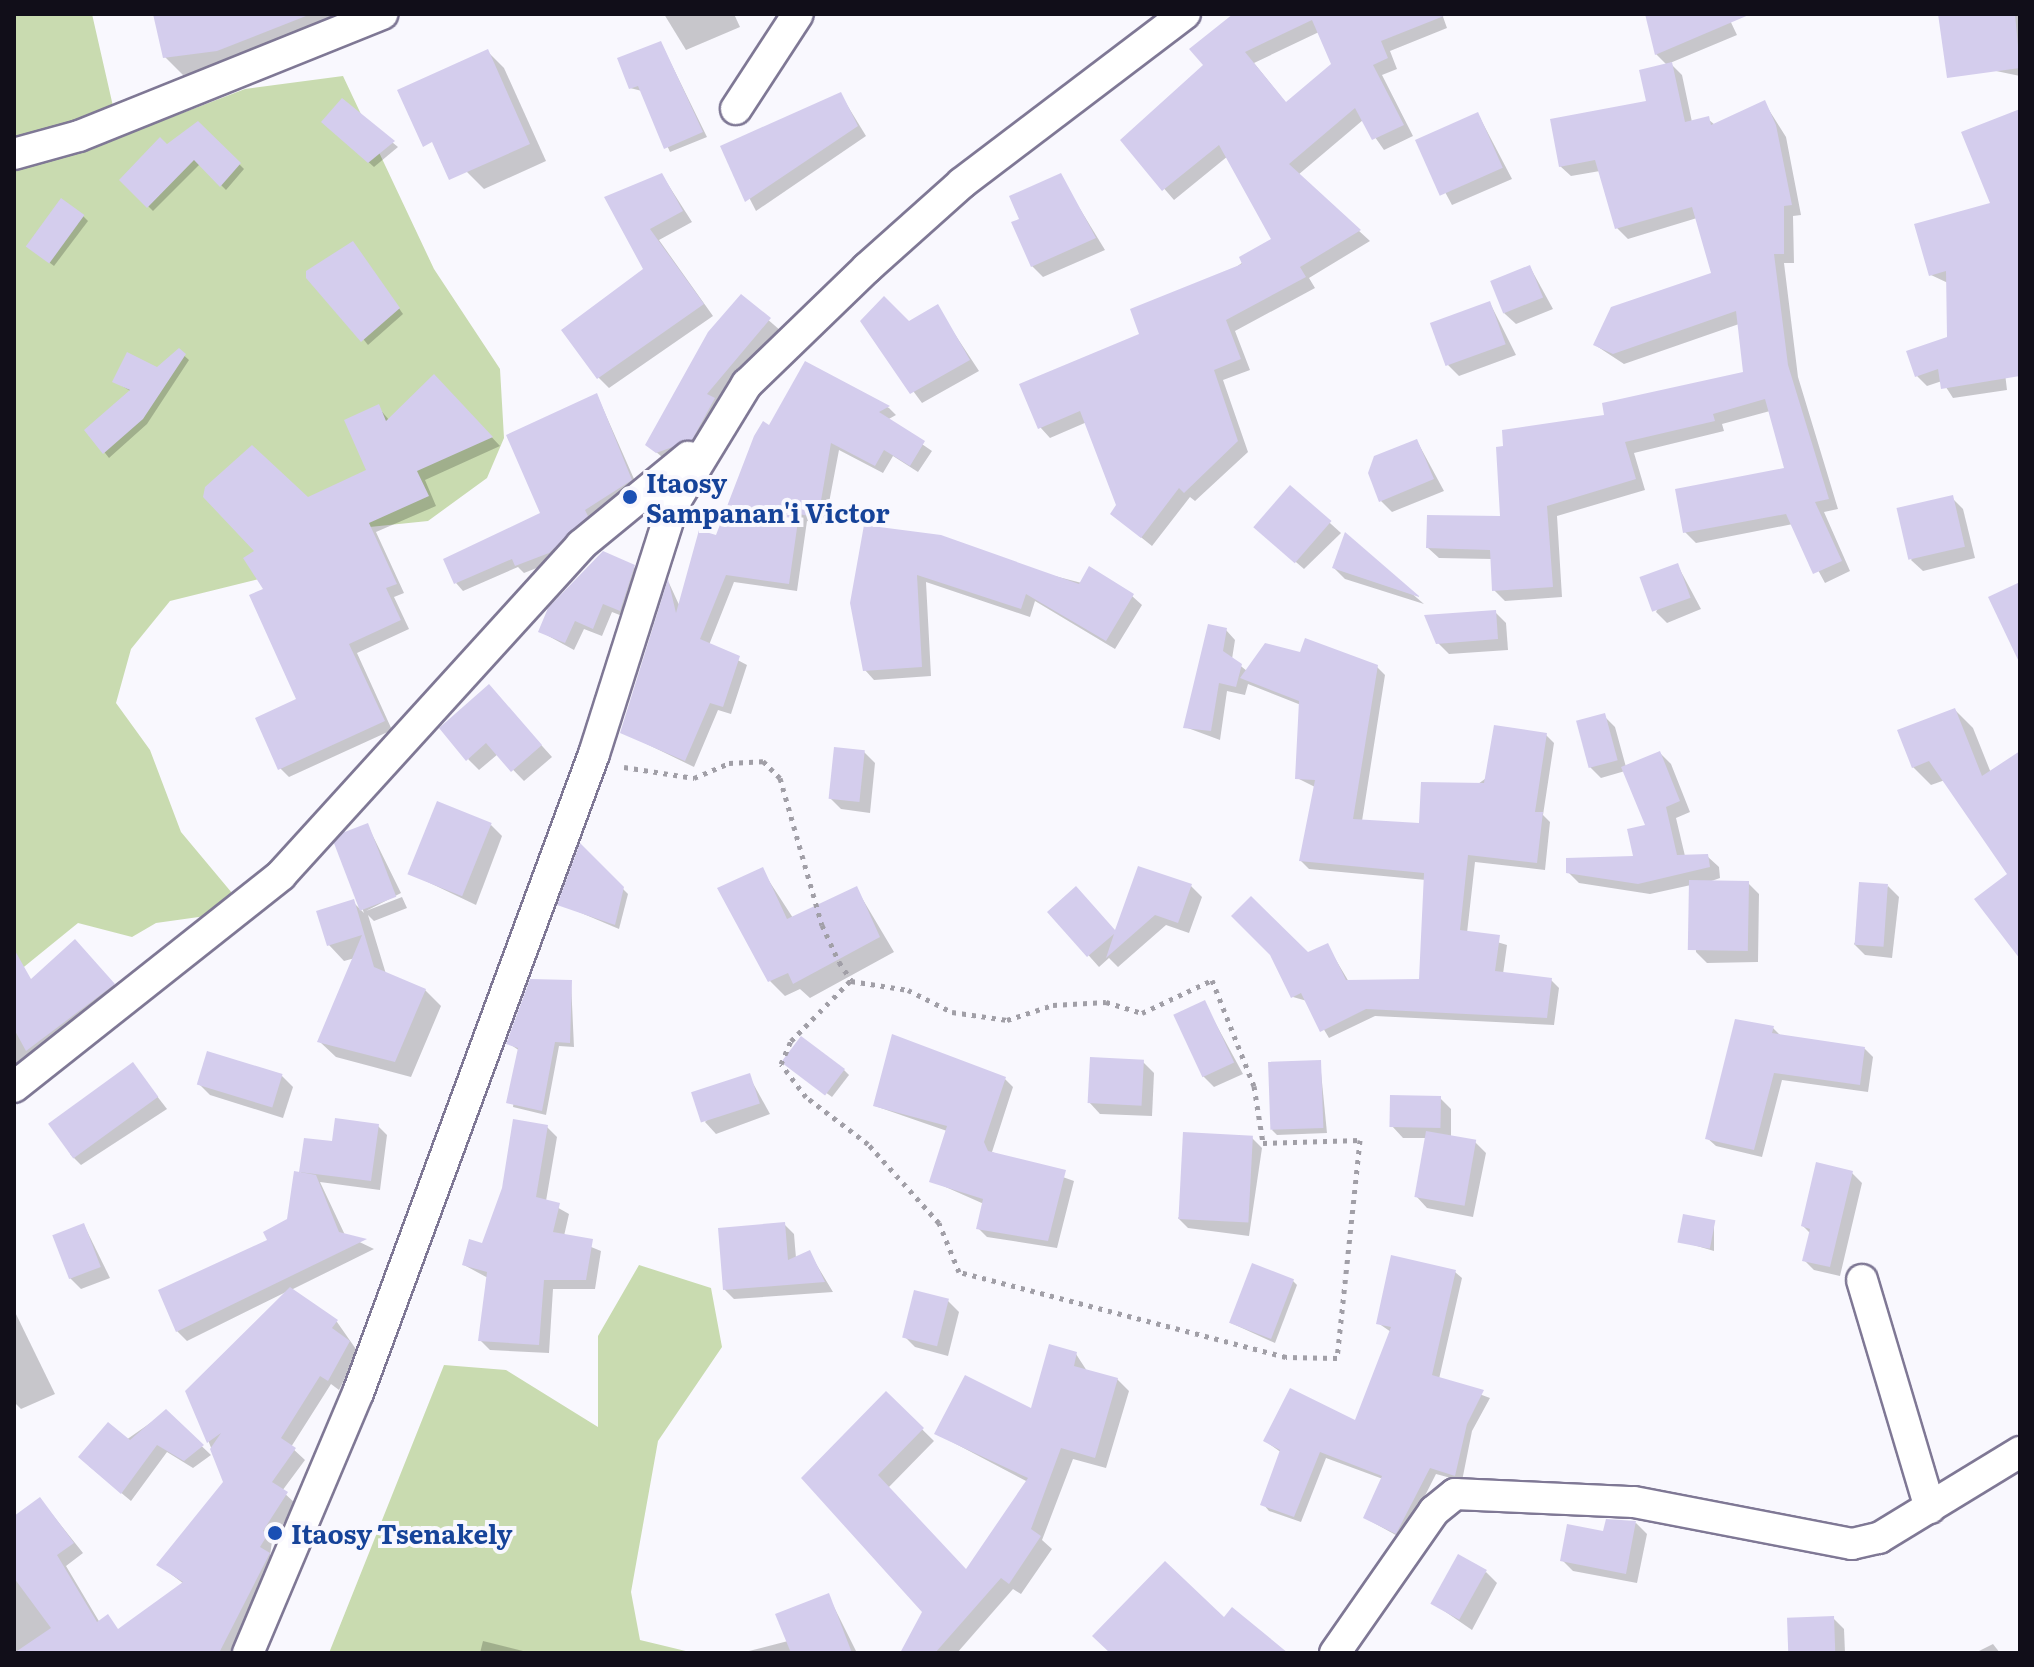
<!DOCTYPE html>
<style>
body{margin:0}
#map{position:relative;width:2034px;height:1667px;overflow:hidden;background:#f9f8fe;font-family:Literata,serif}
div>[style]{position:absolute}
.green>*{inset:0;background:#c9dbb0}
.shadow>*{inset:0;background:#0003}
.building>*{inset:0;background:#d4cded;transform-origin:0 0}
.path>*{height:5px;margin-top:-2.5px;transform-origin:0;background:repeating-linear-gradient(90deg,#a19fa7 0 4px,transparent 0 10px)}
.roads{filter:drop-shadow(2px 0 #7f7895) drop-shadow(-2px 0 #7f7895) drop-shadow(0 2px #7f7895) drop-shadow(0 -2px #7f7895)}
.street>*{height:30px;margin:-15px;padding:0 15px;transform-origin:15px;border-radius:15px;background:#fff}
.dots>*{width:22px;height:22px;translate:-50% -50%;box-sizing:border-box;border:4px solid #f9f8fe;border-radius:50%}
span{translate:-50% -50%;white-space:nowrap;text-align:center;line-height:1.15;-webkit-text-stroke:8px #f9f8fe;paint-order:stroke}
.transit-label{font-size:26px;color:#164399;font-weight:700}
.left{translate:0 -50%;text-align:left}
.frame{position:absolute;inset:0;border:16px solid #110e19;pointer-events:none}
</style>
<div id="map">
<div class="green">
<div style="clip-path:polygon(14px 14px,92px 14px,120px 137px,245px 89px,343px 76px,434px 269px,500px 369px,504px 438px,487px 478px,428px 521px,350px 529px,259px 579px,170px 601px,131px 649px,116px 703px,150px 750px,181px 832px,232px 893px,213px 915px,156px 923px,132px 937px,78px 923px,14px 975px)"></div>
<div style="clip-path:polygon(639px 1265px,711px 1288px,722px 1347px,658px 1441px,631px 1592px,640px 1640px,694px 1653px,329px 1653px,444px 1365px,506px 1370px,598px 1427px,598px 1336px)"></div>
</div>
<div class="shadow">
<div style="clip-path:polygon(155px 14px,370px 14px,237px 67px,183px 75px,165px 57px)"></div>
<div style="clip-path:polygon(664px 14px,734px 14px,740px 27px,686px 50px)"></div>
<div style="clip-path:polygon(evenodd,1234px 14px,1442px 14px,1447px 28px,1390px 51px,1397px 69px,1382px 75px,1413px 136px,1384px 150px,1363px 120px,1298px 175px,1370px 241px,1309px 278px,1315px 288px,1235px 331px,1250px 370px,1223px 380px,1248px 452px,1195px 501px,1190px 497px,1152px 546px,1112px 514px,1118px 506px,1087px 422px,1050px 438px,1040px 427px,1141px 335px,1274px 240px,1228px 156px,1174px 200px,1123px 141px,1205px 65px,1234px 14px,1319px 32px,1333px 65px,1287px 104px,1254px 63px,1319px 32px)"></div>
<div style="clip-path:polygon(1647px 14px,1727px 14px,1737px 35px,1670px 63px,1682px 75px,1692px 122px,1708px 119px,1715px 125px,1764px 102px,1786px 137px,1801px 215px,1793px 216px,1794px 263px,1784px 263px,1798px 377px,1838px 509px,1824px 512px,1850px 571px,1825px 583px,1793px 524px,1696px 543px,1685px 532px,1786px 469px,1770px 411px,1722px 424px,1724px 431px,1634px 453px,1645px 490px,1557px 516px,1562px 597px,1505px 601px,1494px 590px,1492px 559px,1439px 558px,1428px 548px,1502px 518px,1606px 417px,1746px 374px,1739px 324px,1624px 364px,1595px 345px,1714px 274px,1697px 218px,1628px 239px,1617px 228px,1600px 171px,1571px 176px,1560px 166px,1648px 103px,1668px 66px,1656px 54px)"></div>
<div style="clip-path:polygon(1983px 14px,2020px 14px,2020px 76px,1996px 71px)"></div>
<div style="clip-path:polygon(661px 43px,707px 137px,670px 152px,642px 91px,630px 88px)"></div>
<div style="clip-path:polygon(488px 52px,504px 68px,546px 161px,484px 189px,467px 172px,439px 73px)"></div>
<div style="clip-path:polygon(841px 95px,866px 136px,756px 211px,723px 147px)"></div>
<div style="clip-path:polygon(342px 101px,398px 147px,374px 167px,324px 122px)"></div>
<div style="clip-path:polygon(2020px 111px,2020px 368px,2005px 373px,2007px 390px,1953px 398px,1942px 381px,1927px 386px,1917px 376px,1949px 338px,1948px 283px,1931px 275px,1992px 205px)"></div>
<div style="clip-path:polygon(1478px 114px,1512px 179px,1452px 205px,1417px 140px)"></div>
<div style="clip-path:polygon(198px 123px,244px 169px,226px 190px,200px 164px,153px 211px,122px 180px)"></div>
<div style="clip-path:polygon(662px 175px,692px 222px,659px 240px,713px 316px,609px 388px,598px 377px,646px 269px,607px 198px)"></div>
<div style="clip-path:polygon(1060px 176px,1105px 250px,1043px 277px,1032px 266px,1022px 220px)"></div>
<div style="clip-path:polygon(83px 216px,88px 221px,54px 266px,33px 250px)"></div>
<div style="clip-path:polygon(353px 243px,403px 314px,368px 345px,309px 271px)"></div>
<div style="clip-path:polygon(1530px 267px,1553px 309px,1516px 324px,1504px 313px)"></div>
<div style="clip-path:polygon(741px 296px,781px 331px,703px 450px,669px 463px,648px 445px)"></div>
<div style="clip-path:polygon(1490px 303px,1516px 355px,1459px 376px,1448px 365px)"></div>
<div style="clip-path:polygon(937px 307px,979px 371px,922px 403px,862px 322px,909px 323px)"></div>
<div style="clip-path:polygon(179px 351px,189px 360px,147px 424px,109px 458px,87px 430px,132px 392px,114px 381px,157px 370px)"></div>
<div style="clip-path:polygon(806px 364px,889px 408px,896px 415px,887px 420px,932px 451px,918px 472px,893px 456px,883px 473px,839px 450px,825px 524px,807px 521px,797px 591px,734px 582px,709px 645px,747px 665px,731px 714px,718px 710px,694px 767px,622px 732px,669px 583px,680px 607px)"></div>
<div style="clip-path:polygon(443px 385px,500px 446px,425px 480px,436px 506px,376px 532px,404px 593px,394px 597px,409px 629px,357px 653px,392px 730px,289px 777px,280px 768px,299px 700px,257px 551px,308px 500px,369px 471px,378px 407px,389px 420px)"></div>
<div style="clip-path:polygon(597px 395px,638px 488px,557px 560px,524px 573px,518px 567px,463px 591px,456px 583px,542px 514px)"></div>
<div style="clip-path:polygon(1417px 441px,1444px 491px,1392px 512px,1381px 501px)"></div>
<div style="clip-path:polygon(1291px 488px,1341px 533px,1304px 569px,1267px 537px)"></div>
<div style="clip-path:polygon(1952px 498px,1963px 509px,1975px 558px,1923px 571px,1911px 560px)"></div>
<div style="clip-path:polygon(866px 527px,1132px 596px,1142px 605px,1115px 649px,1035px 601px,1030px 617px,926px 582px,931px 676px,874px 680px,865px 670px)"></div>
<div style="clip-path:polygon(1346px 536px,1417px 598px,1424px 604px,1345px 579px,1334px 568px)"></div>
<div style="clip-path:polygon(1678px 566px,1701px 609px,1667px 623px,1656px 612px)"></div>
<div style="clip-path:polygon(634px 567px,643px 576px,630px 619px,612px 612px,602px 636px,584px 629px,574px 650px,541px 632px)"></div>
<div style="clip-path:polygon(1495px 612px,1506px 623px,1508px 650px,1449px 654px,1438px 643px)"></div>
<div style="clip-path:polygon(1226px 630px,1235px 640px,1232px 659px,1247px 671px,1301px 655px,1377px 667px,1385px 675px,1362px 821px,1421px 825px,1546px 735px,1554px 743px,1543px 815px,1550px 822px,1545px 870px,1475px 862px,1467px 933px,1507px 945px,1503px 974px,1551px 980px,1559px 988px,1554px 1025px,1375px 1016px,1329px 1038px,1307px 1001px,1293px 997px,1307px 955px,1327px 945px,1349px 982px,1421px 981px,1426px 880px,1309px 869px,1301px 861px,1315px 787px,1297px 778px,1301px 705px,1248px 684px,1245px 695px,1227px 691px,1220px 740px,1185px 727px)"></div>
<div style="clip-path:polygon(499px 698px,552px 757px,524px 781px,498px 754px,479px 770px,468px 759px)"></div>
<div style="clip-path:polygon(1955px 710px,1973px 728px,1991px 773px,2020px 753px,2020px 955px,2010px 875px,1945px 780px,1931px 785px,1913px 767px)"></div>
<div style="clip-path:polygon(1604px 716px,1615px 727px,1626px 767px,1660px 753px,1671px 764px,1690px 812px,1676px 818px,1685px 856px,1707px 856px,1719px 867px,1720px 878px,1700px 885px,1748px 883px,1759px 894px,1758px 962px,1707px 963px,1696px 952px,1691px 885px,1650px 894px,1579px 883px,1568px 872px,1635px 858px,1648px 826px,1625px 771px,1601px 778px,1590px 767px)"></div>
<div style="clip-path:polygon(864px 752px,875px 763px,870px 813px,841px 809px,830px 798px)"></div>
<div style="clip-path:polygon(491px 825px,502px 836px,476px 905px,411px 874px)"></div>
<div style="clip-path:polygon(368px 826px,401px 893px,366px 911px,402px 897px,407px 908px,374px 921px,368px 915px,386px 974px,425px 990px,441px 1006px,411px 1077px,336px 1057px,320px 1042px,355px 958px,344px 961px,329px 945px,353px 902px,364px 913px,337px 844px)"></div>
<div style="clip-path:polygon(581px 847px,628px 894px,619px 929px,560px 904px)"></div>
<div style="clip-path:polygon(762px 870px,793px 918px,856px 888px,894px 952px,810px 998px,800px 989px,785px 996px,770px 981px)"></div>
<div style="clip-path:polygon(1191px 886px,1202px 897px,1189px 933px,1166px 925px,1118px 967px,1109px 958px,1099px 967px,1050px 912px,1116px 933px)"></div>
<div style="clip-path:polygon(1888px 886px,1899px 897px,1892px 958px,1865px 955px,1854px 944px)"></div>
<div style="clip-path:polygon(82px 949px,121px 992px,14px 1069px,14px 982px,32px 981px)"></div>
<div style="clip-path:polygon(571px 982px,574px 1047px,559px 1046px,546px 1115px,513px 1107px,520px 1051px,508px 1043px)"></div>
<div style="clip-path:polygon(1204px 1002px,1243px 1074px,1214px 1087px,1203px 1076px)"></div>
<div style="clip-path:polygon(1773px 1028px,1782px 1037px,1865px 1049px,1873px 1057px,1868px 1092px,1782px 1080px,1762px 1157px,1716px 1146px,1707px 1138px)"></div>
<div style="clip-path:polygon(209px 1053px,282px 1076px,293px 1087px,283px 1118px,210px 1095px,199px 1084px)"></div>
<div style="clip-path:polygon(1143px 1062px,1154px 1073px,1152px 1116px,1100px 1114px,1089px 1102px)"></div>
<div style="clip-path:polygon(1320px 1062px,1327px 1133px,1277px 1135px,1272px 1130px)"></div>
<div style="clip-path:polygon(133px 1065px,167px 1109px,81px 1165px,70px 1154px)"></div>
<div style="clip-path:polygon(789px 1066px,844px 1070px,849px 1075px,832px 1097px)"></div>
<div style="clip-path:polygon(749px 1076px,770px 1114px,716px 1134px,705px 1122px)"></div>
<div style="clip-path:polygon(1004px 1078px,1013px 1087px,992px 1152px,1074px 1181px,1057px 1248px,987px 1237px,978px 1228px,984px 1204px,932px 1181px,947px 1131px,875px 1106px)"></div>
<div style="clip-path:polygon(1440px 1098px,1451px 1109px,1451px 1138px,1475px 1142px,1486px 1153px,1473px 1217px,1427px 1208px,1416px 1196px,1427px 1138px,1403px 1138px,1392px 1126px)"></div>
<div style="clip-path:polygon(378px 1126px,387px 1135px,380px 1190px,320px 1182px,345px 1235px,374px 1249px,291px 1290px,337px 1322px,358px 1352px,339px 1390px,331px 1384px,291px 1447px,305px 1460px,282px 1491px,296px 1504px,272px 1541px,270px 1556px,279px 1565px,234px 1653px,14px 1653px,14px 1519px,40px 1499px,83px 1553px,66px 1566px,109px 1638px,184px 1584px,159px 1565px,225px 1482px,188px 1391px,288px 1291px,187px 1341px,177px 1331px,288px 1221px,301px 1171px,333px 1144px)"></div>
<div style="clip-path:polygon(547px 1127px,557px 1137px,546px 1201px,569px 1214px,564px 1236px,601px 1251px,595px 1289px,553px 1289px,549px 1353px,490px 1350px,480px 1340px,488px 1278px,464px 1265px,483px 1245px)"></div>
<div style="clip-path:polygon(1252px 1138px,1262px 1148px,1249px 1236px,1188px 1228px,1178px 1218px)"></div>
<div style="clip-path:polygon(1852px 1173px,1862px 1183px,1840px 1276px,1814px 1270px,1804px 1260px,1810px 1233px,1803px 1226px)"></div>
<div style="clip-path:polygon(1714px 1222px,1714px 1251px,1680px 1241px)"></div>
<div style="clip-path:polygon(784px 1224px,794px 1234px,796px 1258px,809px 1252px,833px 1292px,734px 1299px,724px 1289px)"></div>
<div style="clip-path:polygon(84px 1225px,110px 1278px,81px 1289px,70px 1278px)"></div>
<div style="clip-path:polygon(1455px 1272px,1462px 1278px,1439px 1379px,1490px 1398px,1472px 1431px,1462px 1481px,1436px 1474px,1403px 1539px,1365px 1518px,1383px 1479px,1326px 1458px,1301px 1522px,1269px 1511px,1263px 1504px,1282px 1453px,1265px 1441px,1356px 1423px,1391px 1332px,1378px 1323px)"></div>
<div style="clip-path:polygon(1292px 1280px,1297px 1285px,1275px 1343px,1231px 1323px)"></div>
<div style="clip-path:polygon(948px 1301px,959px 1312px,948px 1356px,915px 1347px,904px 1336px)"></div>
<div style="clip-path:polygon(14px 1310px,55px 1394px,21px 1409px,14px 1402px)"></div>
<div style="clip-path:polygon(1076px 1354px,1087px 1371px,1117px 1379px,1129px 1391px,1106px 1468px,1073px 1459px,1042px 1540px,1052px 1549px,1021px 1594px,1013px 1589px,957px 1653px,901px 1653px,924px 1611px,803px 1478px,886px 1394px,934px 1441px,888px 1488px,967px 1572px,1028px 1482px,937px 1434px,1032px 1411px)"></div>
<div style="clip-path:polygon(166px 1412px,211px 1455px,193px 1468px,167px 1452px,131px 1501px,89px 1466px)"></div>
<div style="clip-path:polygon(1636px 1523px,1647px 1534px,1637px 1583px,1573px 1571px,1562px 1560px)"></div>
<div style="clip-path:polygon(1486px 1572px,1497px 1583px,1472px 1630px,1434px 1604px)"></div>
<div style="clip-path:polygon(828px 1595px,857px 1653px,741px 1653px,788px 1641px)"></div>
<div style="clip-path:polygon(1833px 1618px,1844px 1629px,1845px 1653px,1791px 1653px)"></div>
<div style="clip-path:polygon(483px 1641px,531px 1653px,480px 1653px)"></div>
<div style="clip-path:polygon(1993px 1644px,2000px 1653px,1975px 1653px)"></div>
</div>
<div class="building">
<div style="clip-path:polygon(153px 14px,305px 14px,306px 16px,217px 51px,163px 58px)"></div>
<div style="clip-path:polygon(evenodd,1233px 14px,1444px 16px,1381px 41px,1388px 58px,1373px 65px,1404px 125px,1372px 140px,1355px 108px,1289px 164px,1361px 230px,1300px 267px,1306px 277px,1226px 320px,1241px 359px,1214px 370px,1238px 441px,1184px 493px,1179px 488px,1141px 538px,1110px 514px,1116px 505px,1080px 411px,1038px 429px,1019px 384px,1139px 334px,1130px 309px,1242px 264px,1239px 257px,1271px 239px,1219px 145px,1162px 191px,1120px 140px,1203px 65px,1189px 49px,1233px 14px,1312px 20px,1331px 64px,1286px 102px,1245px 52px,1312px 20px)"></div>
<div style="clip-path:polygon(1645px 14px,1751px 14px,1655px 55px)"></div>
<div style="clip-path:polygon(1938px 14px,2015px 14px,2020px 68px,1947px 78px)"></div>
<div style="clip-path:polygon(661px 41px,703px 132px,664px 149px,638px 86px,629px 89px,617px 58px)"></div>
<div style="clip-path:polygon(488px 49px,530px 144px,449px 180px,432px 142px,423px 147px,397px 90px)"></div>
<div style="clip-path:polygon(1672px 62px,1685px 122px,1709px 116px,1711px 125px,1765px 100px,1776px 125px,1792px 205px,1784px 206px,1784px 254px,1774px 254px,1788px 365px,1829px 499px,1815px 502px,1842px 561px,1813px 574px,1786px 514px,1683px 533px,1675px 489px,1784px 468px,1765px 399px,1713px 414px,1715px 421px,1625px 442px,1636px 479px,1547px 506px,1553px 587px,1492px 591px,1490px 550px,1426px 548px,1427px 515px,1500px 516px,1496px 447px,1503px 446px,1502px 430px,1604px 415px,1602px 403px,1743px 372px,1736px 311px,1613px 354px,1593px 345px,1611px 307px,1711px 273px,1692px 207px,1615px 229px,1595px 160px,1559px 167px,1550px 119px,1646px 101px,1639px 70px)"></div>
<div style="clip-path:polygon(841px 92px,858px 126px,745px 202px,720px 146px)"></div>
<div style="clip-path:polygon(342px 98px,395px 141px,368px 163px,321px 122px)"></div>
<div style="clip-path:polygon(2020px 109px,2020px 376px,1941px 389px,1938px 369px,1915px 377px,1906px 351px,1947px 337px,1946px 271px,1929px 276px,1914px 224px,1990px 203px,1961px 132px)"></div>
<div style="left:1478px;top:112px;width:61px;height:69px;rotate:66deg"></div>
<div style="clip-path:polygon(198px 121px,241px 163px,220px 187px,194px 160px,147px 208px,119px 180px,160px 137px,167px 144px)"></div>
<div style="clip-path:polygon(662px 173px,683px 211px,650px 229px,704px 304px,597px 379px,561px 330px,643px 269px,604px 197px)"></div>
<div style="clip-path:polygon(1061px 173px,1096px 238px,1031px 267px,1011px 222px,1019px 219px,1009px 196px)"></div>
<div style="left:61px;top:198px;width:29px;height:60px;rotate:36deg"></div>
<div style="clip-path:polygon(353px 241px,400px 308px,361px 342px,306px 278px,306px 271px)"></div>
<div style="left:1530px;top:265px;width:35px;height:43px;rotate:68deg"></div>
<div style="clip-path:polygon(741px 294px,771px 318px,707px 394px,715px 398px,692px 440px,656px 453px,645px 445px,708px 332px)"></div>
<div style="clip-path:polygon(884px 296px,909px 321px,938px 304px,970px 360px,910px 394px,860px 321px)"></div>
<div style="left:1490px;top:301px;width:46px;height:64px;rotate:70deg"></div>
<div style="clip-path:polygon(179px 348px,186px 354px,143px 419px,103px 454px,84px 430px,130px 390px,112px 382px,127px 352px,157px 367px)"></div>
<div style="clip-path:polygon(805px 361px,890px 406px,879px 412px,925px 441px,910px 466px,884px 450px,875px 466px,831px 443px,818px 518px,799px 514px,789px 584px,726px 575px,700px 639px,740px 656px,723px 707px,710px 703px,685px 761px,620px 733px,668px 579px,676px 613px,699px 530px,716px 535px,754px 436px,763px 421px,769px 425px)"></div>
<div style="clip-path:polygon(434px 374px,493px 437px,417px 471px,429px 496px,369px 523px,397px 584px,386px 588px,401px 620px,349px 644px,385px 721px,278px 770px,255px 718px,296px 699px,249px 595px,263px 589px,243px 558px,254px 551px,203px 497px,205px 487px,252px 445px,308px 497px,366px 470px,344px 420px,379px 404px,386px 421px)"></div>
<div style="clip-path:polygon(597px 393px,632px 480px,585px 510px,588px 516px,549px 553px,515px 566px,512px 559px,454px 584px,443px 559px,540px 513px,506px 435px)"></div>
<div style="clip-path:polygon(1417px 439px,1434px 479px,1379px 502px,1368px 473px,1374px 456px)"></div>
<div style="left:1290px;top:485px;width:55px;height:56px;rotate:41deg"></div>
<div style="left:1953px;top:495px;width:53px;height:58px;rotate:77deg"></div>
<div style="clip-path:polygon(864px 525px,941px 535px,1079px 584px,1089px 566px,1134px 594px,1106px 641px,1026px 594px,1021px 609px,917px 575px,922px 667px,863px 671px,850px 603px)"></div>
<div style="clip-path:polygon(1345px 532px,1419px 596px,1419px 597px,1332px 568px)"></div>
<div style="clip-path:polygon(603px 551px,635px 565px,620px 611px,603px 604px,593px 629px,575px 621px,565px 643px,538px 632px,548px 608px)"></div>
<div style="left:1678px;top:563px;width:37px;height:41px;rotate:70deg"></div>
<div style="clip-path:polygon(2020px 582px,2020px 664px,1988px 597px)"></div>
<div style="clip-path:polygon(1496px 610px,1498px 639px,1436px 644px,1424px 615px)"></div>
<div style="clip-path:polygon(1208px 624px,1227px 628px,1223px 651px,1242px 664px,1236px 687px,1219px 683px,1211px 731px,1183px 728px)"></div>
<div style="clip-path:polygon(1305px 638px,1378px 665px,1353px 819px,1419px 823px,1421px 782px,1484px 783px,1494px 725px,1547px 733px,1535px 812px,1543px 812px,1537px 863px,1468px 855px,1460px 930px,1500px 935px,1495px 971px,1552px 978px,1547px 1018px,1366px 1009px,1320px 1032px,1301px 993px,1291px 998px,1270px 955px,1231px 916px,1251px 896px,1308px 952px,1328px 943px,1346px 980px,1419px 979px,1424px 873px,1299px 861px,1315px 780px,1295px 779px,1299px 701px,1240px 678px,1265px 643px,1300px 652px)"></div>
<div style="clip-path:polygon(489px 684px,542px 745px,511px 772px,486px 743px,466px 761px,439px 728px)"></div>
<div style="clip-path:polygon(1955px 708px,1982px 776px,2020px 751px,2020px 959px,1974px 899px,2007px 874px,1929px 761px,1912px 768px,1897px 730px)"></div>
<div style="left:1605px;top:713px;width:49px;height:30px;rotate:75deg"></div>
<div style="left:834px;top:747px;width:31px;height:52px;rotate:6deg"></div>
<div style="clip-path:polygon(1660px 751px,1680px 801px,1666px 807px,1677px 855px,1708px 854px,1710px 867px,1638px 884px,1566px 873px,1566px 858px,1633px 856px,1627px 829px,1645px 825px,1621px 767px)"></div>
<div style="left:437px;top:801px;width:59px;height:79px;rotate:22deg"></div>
<div style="left:368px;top:823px;width:79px;height:39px;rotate:69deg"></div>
<div style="clip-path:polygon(580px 843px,624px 887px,615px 925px,557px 905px)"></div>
<div style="clip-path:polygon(1138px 866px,1192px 884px,1178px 923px,1155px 915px,1106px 958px,1114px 934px,1087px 957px,1047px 912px,1076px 886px,1115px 930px)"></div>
<div style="clip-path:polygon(763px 867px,787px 919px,857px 886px,880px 937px,793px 984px,788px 973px,768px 982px,717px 888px)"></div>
<div style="left:1749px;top:881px;width:70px;height:60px;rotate:91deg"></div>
<div style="left:1859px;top:882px;width:29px;height:63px;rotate:4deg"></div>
<div style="clip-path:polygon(354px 899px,374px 967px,426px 989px,395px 1062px,317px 1042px,362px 935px,327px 946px,316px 911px)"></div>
<div style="clip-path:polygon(75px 939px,115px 984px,26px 1051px,14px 1029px,14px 949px,31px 979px)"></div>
<div style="clip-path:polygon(530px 979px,572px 980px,570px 1043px,555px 1042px,542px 1111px,506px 1103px,518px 1048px,506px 1044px)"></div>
<div style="left:1205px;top:1000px;width:69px;height:35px;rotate:65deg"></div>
<div style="clip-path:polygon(1735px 1019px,1774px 1026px,1772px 1033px,1865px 1047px,1860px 1085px,1774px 1073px,1754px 1150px,1705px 1139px)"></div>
<div style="clip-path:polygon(892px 1034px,1006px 1077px,984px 1142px,988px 1151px,1066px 1170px,1048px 1241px,976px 1229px,983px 1199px,929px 1182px,947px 1126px,873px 1106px)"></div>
<div style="left:801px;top:1036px;width:55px;height:33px;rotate:37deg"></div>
<div style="left:207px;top:1051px;width:79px;height:35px;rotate:17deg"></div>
<div style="left:1090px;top:1057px;width:54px;height:46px;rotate:3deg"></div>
<div style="left:1321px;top:1060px;width:68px;height:53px;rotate:88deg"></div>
<div style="left:133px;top:1062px;width:43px;height:105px;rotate:54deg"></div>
<div style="left:750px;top:1073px;width:32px;height:62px;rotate:72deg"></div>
<div style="left:1390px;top:1095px;width:51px;height:32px;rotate:1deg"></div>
<div style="clip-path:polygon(335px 1118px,379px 1124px,371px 1181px,299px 1172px,304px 1138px,332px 1141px)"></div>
<div style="clip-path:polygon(513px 1119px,548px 1125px,536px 1197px,560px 1203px,553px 1232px,593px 1239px,586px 1280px,544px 1280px,539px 1345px,478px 1341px,487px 1272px,462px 1265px,469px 1239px,482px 1243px,502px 1188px)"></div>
<div style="left:1426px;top:1131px;width:51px;height:67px;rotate:10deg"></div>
<div style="left:1183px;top:1132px;width:70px;height:87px;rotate:3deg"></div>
<div style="clip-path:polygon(1816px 1162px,1853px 1171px,1830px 1267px,1802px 1261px,1810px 1229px,1801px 1226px)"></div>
<div style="clip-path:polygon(294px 1171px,316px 1175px,339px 1232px,367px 1239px,176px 1332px,158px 1290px,267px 1240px,263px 1232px,287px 1219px)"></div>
<div style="left:1683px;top:1214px;width:33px;height:29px;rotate:11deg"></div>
<div style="clip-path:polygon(785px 1222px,788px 1260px,810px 1250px,825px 1282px,723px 1290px,718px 1228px)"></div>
<div style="left:84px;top:1223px;width:47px;height:34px;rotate:69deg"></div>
<div style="clip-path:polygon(1391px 1255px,1456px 1270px,1432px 1375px,1484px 1390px,1467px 1424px,1455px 1476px,1430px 1468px,1396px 1534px,1363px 1518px,1382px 1476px,1320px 1452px,1294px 1517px,1260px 1505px,1280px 1450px,1263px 1441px,1290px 1388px,1355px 1420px,1391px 1327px,1376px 1324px)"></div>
<div style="left:1252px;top:1263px;width:45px;height:64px;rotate:21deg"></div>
<div style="clip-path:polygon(290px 1287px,338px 1320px,332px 1328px,350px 1341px,328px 1381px,320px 1376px,281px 1438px,296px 1448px,272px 1482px,288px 1492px,263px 1531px,268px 1534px,260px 1547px,270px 1553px,219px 1653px,14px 1653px,51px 1628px,14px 1578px,14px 1516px,40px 1497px,74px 1543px,57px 1555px,97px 1622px,108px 1614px,118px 1629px,183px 1582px,156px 1565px,223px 1482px,210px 1449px,221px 1433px,207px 1443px,185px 1391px)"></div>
<div style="left:914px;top:1290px;width:36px;height:49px;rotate:14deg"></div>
<div style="clip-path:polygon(1049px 1344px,1077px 1352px,1074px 1366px,1118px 1378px,1095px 1458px,1061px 1448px,1031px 1529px,1041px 1536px,1009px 1584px,1001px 1578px,935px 1653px,900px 1653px,922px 1612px,801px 1478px,886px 1391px,924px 1428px,878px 1475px,966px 1569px,1028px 1478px,934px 1434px,965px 1375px,1031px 1408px)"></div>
<div style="clip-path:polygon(166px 1409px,204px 1445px,184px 1461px,157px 1445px,121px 1494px,78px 1457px,108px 1422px,130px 1440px)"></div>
<div style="clip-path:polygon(1606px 1519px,1636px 1521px,1626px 1574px,1560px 1561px,1567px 1524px,1603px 1531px)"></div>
<div style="left:1458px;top:1554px;width:33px;height:57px;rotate:29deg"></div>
<div style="clip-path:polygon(1165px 1561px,1224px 1617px,1232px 1607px,1288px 1653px,1110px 1653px,1092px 1636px)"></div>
<div style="clip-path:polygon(829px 1593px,852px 1653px,791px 1653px,775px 1614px)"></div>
<div style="left:1834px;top:1616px;width:37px;height:47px;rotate:88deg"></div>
</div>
<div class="path">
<div style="left:624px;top:767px;width:71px;rotate:8.9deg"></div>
<div style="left:694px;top:778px;width:38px;rotate:-23deg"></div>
<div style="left:729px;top:763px;width:34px;rotate:-3deg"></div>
<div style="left:763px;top:761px;width:24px;rotate:45deg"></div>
<div style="left:780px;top:778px;width:153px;rotate:74.1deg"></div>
<div style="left:822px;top:925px;width:41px;rotate:65.3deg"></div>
<div style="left:839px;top:962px;width:22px;rotate:56deg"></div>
<div style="left:851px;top:980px;width:1px;rotate:90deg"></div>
<div style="left:851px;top:981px;width:58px;rotate:9deg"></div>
<div style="left:908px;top:990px;width:49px;rotate:26.6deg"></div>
<div style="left:952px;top:1012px;width:56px;rotate:8.3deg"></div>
<div style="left:1007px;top:1020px;width:48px;rotate:-18.1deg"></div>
<div style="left:1053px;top:1005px;width:53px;rotate:-3.2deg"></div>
<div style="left:1106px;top:1002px;width:38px;rotate:17deg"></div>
<div style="left:1142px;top:1013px;width:77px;rotate:-25.2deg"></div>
<div style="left:1212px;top:980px;width:114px;rotate:68.4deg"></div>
<div style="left:1254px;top:1086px;width:58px;rotate:81deg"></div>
<div style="left:1263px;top:1143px;width:97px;rotate:-1.8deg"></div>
<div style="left:1360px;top:1140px;width:219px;rotate:96deg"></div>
<div style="left:1337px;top:1358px;width:51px;rotate:-178.9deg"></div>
<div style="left:1286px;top:1357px;width:338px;rotate:-165.4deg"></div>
<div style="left:959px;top:1272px;width:53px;rotate:-112.2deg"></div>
<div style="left:939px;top:1223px;width:106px;rotate:-131.9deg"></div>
<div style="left:868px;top:1144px;width:78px;rotate:-142.8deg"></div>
<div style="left:806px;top:1097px;width:41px;rotate:-127.1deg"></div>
<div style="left:781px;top:1064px;width:25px;rotate:-67deg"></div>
<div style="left:791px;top:1041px;width:86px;rotate:-45.5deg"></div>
</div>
<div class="roads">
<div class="street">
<div style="left:736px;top:109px;width:113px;rotate:-56.9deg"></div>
<div style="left:14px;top:154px;width:67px;rotate:-15.5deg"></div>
<div style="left:79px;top:136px;width:327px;rotate:-21.9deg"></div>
<div style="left:14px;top:1087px;width:341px;rotate:-38.4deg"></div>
<div style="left:281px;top:875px;width:446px;rotate:-47.7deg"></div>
<div style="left:581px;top:545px;width:139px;rotate:-39.4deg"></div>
<div style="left:1862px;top:1280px;width:238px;rotate:73.4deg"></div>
<div style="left:248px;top:1653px;width:282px;rotate:-67.1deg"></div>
<div style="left:358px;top:1393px;width:681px;rotate:-69.73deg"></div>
<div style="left:594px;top:754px;width:261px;rotate:-72.4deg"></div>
<div style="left:673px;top:505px;width:142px;rotate:-58.6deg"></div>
<div style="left:747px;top:384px;width:167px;rotate:-44deg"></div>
<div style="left:867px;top:268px;width:127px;rotate:-41.8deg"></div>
<div style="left:962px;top:183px;width:280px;rotate:-37.2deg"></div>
<div style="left:1335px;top:1653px;width:173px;rotate:-55.1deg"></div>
<div style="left:1434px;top:1511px;width:27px;rotate:-39deg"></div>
<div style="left:1455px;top:1494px;width:179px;rotate:2.6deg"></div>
<div style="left:1634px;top:1502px;width:222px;rotate:10.9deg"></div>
<div style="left:1852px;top:1544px;width:28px;rotate:-13deg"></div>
<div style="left:1879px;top:1538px;width:165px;rotate:-31.4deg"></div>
</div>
</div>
<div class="dots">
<div style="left:630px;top:497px;background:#1a4fb4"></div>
<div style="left:275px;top:1533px;background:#1a4fb4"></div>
</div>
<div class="transit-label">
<span class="left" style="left:646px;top:497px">Itaosy<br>Sampanan'i Victor</span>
<span class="left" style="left:291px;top:1533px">Itaosy Tsenakely</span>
</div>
<div class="frame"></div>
</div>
